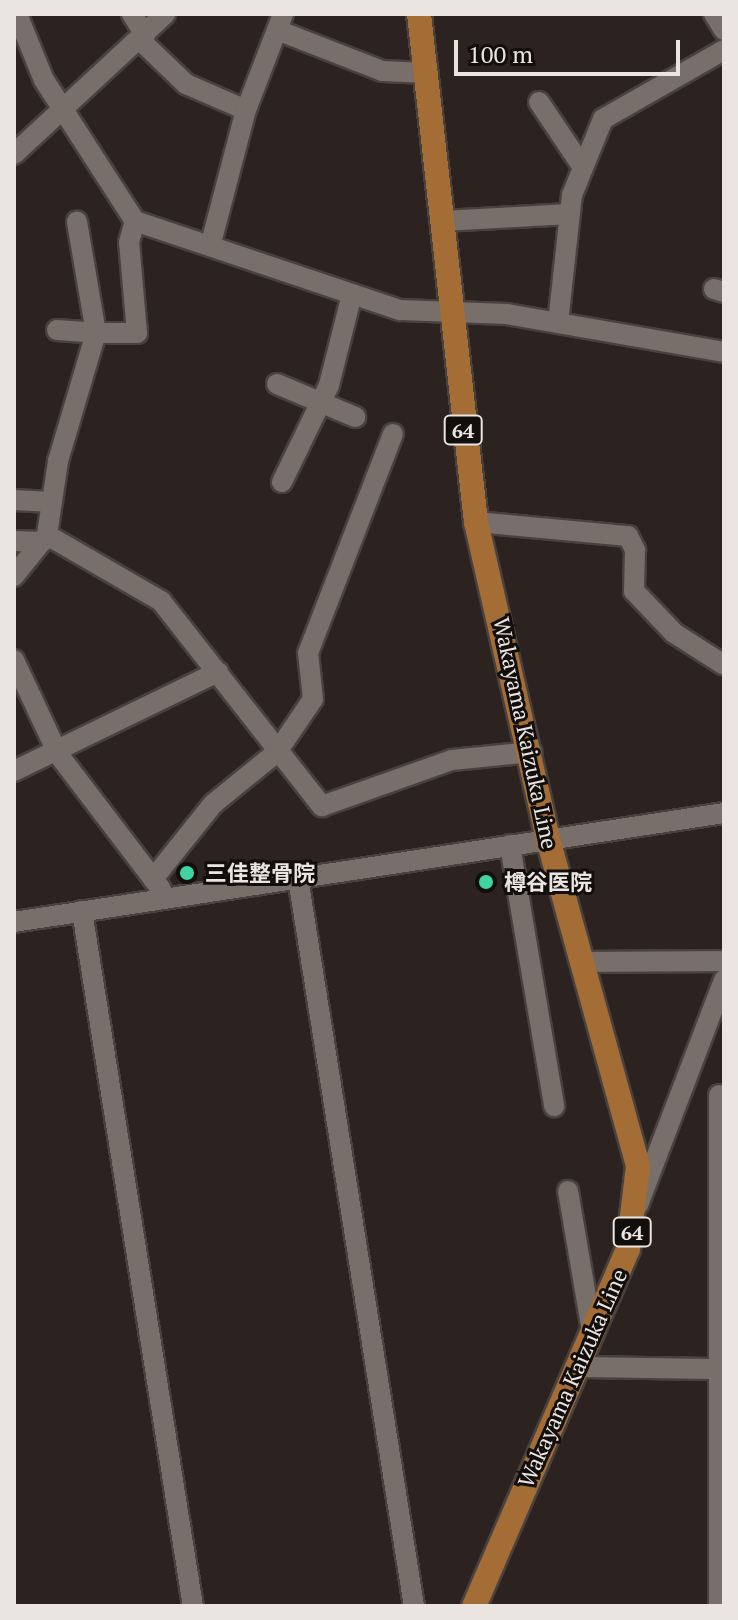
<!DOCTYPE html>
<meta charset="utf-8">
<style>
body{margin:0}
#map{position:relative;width:738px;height:1620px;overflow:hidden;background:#2c2320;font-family:"PT Serif","Noto Sans JP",serif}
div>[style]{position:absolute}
.roads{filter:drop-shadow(2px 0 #48413e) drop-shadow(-2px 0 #48413e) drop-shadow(0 2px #48413e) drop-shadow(0 -2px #48413e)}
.minor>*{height:20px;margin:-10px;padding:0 10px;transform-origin:10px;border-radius:10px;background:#786e6a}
.major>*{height:24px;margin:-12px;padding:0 12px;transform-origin:12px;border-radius:12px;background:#a46d36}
.dots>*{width:22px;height:22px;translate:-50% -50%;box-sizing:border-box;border:4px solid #110e0c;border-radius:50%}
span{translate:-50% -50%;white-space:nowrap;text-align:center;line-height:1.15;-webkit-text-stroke:6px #110e0c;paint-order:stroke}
.shield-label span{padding:2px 6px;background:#110e0c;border:2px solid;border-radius:6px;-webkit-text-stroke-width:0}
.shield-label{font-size:20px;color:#ebe5e2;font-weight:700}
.street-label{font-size:22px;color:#ebe5e2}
.poi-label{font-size:22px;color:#ebe5e2;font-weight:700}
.left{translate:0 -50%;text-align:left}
.frame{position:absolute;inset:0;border:16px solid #ebe5e2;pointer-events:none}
.scale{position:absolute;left:454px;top:40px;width:226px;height:36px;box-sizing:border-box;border:4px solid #ebe5e2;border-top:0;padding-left:10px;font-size:24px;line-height:28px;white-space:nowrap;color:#ebe5e2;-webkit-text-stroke:6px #110e0c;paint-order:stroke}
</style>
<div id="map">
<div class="roads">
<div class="minor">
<div style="left:17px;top:14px;width:71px;rotate:67.8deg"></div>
<div style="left:44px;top:80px;width:168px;rotate:57.2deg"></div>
<div style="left:135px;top:221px;width:280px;rotate:18.6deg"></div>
<div style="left:400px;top:310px;width:107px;rotate:2.1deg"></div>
<div style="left:507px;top:314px;width:220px;rotate:9.9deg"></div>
<div style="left:132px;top:14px;width:25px;rotate:58deg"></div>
<div style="left:714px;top:14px;width:19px;rotate:58deg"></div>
<div style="left:277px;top:30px;width:113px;rotate:21.3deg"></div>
<div style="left:382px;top:71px;width:45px;rotate:2.5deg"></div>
<div style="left:140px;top:40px;width:64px;rotate:43.7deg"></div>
<div style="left:186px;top:84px;width:65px;rotate:23.4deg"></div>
<div style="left:539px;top:102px;width:77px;rotate:56.1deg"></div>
<div style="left:14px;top:154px;width:206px;rotate:-42.8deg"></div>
<div style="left:443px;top:221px;width:127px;rotate:-3.2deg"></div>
<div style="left:211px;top:243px;width:138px;rotate:-75.3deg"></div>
<div style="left:246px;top:110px;width:103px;rotate:-68.9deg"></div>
<div style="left:714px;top:289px;width:10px;rotate:17deg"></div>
<div style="left:558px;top:323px;width:129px;rotate:-83.8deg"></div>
<div style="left:572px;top:195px;width:82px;rotate:-67.8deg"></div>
<div style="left:603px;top:119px;width:139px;rotate:-29.7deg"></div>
<div style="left:57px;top:330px;width:39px;rotate:4deg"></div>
<div style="left:96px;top:333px;width:113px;rotate:-99.7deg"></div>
<div style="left:277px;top:384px;width:85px;rotate:22.9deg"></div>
<div style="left:282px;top:482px;width:108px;rotate:-64.1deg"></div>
<div style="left:329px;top:385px;width:94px;rotate:-75.8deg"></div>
<div style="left:14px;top:500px;width:38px;rotate:3deg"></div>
<div style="left:476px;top:522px;width:153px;rotate:5.3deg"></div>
<div style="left:628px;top:536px;width:16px;rotate:63deg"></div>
<div style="left:635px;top:550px;width:41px;rotate:91.4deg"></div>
<div style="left:634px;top:591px;width:58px;rotate:46.4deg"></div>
<div style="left:674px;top:633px;width:59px;rotate:32.6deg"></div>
<div style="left:47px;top:535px;width:132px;rotate:30.1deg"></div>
<div style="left:161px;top:601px;width:261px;rotate:51.9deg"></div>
<div style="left:322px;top:806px;width:138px;rotate:-19.5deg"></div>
<div style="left:452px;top:760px;width:80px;rotate:-5.7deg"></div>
<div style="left:14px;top:541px;width:28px;rotate:2deg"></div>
<div style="left:14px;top:576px;width:53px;rotate:-51.2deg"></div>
<div style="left:47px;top:535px;width:75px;rotate:-81.5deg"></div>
<div style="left:58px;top:461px;width:134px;rotate:-73.5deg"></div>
<div style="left:96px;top:333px;width:41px"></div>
<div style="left:137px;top:333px;width:91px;rotate:-95deg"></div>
<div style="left:129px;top:242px;width:22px;rotate:-74deg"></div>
<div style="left:14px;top:660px;width:104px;rotate:64.9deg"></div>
<div style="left:58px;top:754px;width:170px;rotate:52.7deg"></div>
<div style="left:14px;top:771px;width:227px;rotate:-25.9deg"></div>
<div style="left:510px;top:845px;width:265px;rotate:80.4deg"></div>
<div style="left:298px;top:878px;width:737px;rotate:80.95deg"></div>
<div style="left:153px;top:879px;width:96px;rotate:-51.3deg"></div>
<div style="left:213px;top:804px;width:82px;rotate:-39.1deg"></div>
<div style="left:277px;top:752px;width:64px;rotate:-55.8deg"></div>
<div style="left:313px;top:699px;width:46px;rotate:-96.2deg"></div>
<div style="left:308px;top:653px;width:235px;rotate:-68.8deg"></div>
<div style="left:82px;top:911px;width:704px;rotate:80.93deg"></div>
<div style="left:14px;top:922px;width:718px;rotate:-8.73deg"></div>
<div style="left:583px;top:962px;width:141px;rotate:-0.4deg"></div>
<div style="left:568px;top:1191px;width:142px;rotate:80.3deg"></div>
<div style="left:638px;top:1205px;width:241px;rotate:-69.1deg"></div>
<div style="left:576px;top:1367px;width:143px;rotate:0.8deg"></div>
<div style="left:719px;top:1606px;width:511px;rotate:-90deg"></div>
</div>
<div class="major">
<div style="left:419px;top:14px;width:511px;rotate:83.6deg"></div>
<div style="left:476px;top:522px;width:325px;rotate:77.2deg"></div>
<div style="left:548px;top:839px;width:339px;rotate:74.6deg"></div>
<div style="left:638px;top:1166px;width:84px;rotate:96.9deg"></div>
<div style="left:628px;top:1249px;width:389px;rotate:113.3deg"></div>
</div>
</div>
<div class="dots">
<div style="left:187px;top:873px;background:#40d4a2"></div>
<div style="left:486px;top:882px;background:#40d4a2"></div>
</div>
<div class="shield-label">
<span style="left:463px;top:430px">64</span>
<span style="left:632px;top:1232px">64</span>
</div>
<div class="street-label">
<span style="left:526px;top:733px;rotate:78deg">Wakayama Kaizuka Line</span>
<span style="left:572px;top:1378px;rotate:-66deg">Wakayama Kaizuka Line</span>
</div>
<div class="poi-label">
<span class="left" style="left:205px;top:873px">三佳整骨院</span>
<span class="left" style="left:504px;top:882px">樽谷医院</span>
</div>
<div class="frame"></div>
<div class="scale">100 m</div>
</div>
